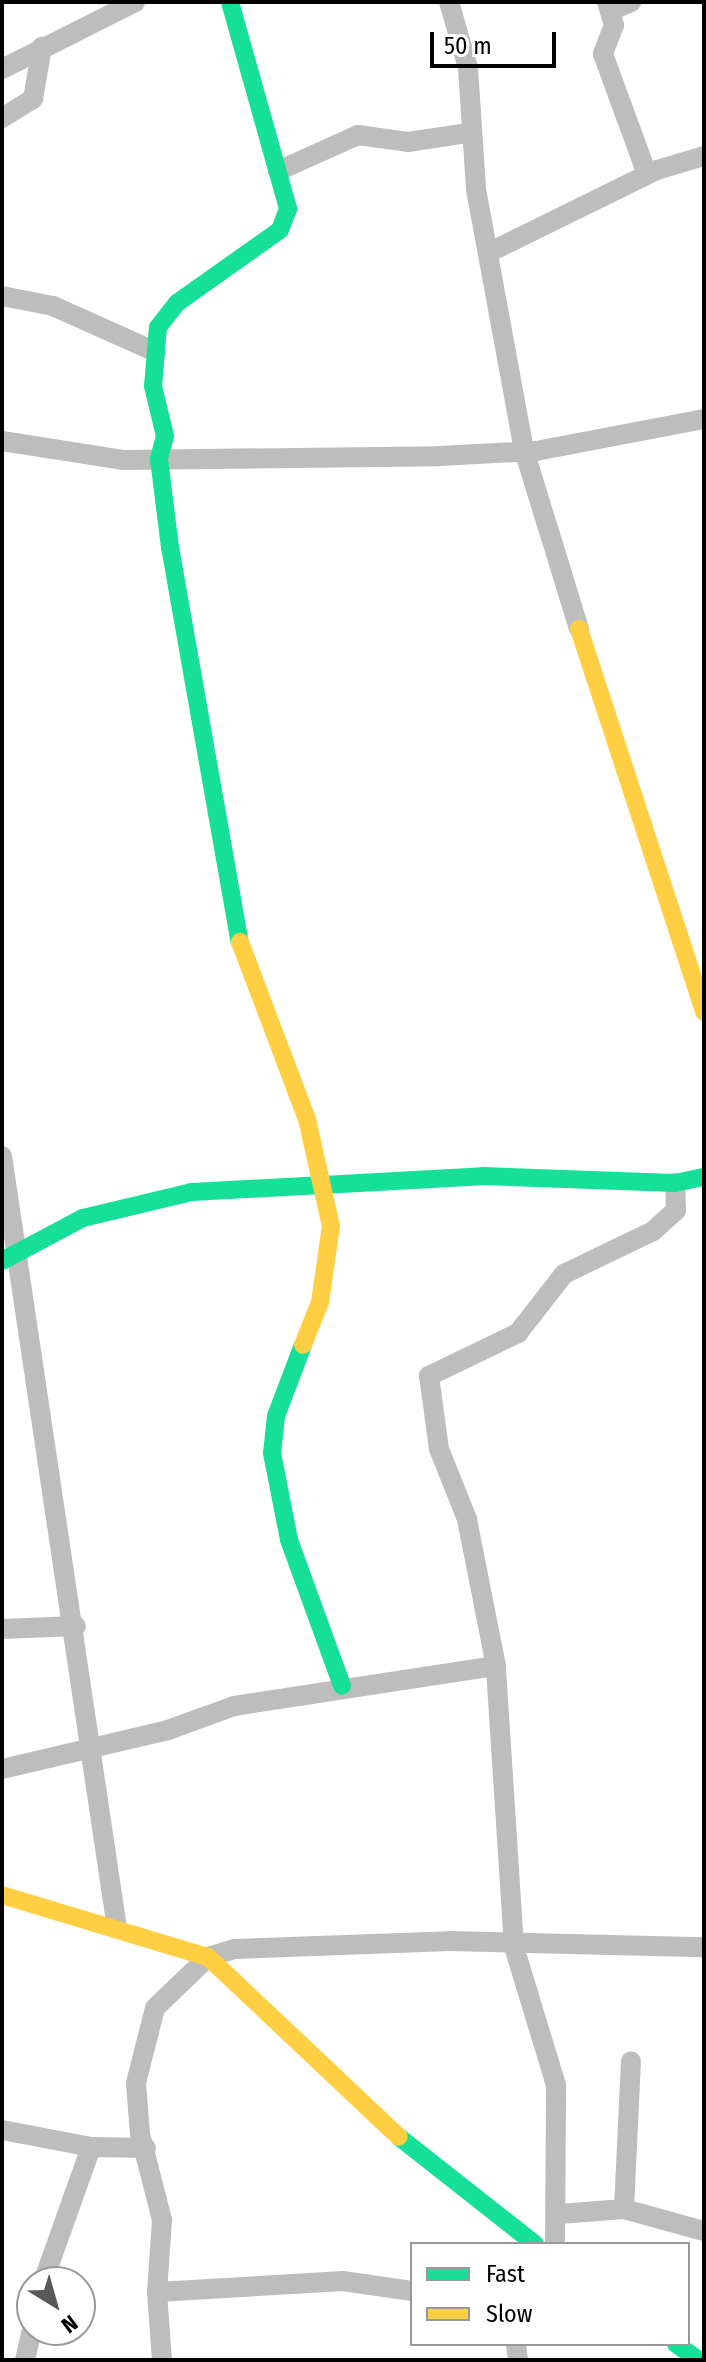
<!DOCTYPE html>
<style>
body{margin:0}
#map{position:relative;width:706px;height:2362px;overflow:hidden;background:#fff;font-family:"Fira Sans Condensed",sans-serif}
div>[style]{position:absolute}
.street>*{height:20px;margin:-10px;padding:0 10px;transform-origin:10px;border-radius:10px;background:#bdbdbd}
.fast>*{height:18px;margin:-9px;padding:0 9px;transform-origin:9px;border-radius:9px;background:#16e098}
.slow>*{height:18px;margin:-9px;padding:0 9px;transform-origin:9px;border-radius:9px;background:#ffcf43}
span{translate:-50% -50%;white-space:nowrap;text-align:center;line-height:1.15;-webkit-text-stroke:6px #fff;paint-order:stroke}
.frame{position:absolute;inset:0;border:4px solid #000;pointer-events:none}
.legend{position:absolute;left:410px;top:2242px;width:280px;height:104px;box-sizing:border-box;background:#fff;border:2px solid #999;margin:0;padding:10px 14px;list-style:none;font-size:24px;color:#000}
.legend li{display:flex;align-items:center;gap:16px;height:40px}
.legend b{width:40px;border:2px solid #999}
.north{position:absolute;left:16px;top:2266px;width:80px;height:80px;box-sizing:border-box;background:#fff;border:2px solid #999;border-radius:50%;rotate:143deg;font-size:22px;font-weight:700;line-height:32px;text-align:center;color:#000}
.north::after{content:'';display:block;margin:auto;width:28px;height:36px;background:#595959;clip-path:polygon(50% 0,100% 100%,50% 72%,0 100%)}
.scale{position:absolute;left:430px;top:32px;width:126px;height:36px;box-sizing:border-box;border:4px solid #000;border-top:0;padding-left:10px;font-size:24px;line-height:28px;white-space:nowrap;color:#000;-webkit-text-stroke:6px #fff;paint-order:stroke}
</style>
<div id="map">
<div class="street">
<div style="left:449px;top:2px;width:69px;rotate:73.9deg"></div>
<div style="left:468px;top:68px;width:121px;rotate:86.2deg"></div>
<div style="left:476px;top:189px;width:265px;rotate:79.6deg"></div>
<div style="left:524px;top:450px;width:187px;rotate:72.9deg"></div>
<div style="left:607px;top:2px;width:24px;rotate:73deg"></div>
<div style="left:614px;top:25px;width:31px;rotate:111deg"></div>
<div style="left:603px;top:54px;width:128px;rotate:69.9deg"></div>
<div style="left:610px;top:11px;width:23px;rotate:-23deg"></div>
<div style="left:2px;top:69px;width:149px;rotate:-26.7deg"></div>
<div style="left:2px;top:118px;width:36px;rotate:-32deg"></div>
<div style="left:33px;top:99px;width:53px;rotate:-80.2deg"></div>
<div style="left:278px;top:171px;width:88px;rotate:-24.2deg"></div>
<div style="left:358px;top:135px;width:50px;rotate:8deg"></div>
<div style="left:408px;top:142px;width:61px;rotate:-8.5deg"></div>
<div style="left:488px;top:253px;width:188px;rotate:-26.2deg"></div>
<div style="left:657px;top:170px;width:49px;rotate:-16.6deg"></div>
<div style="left:2px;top:296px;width:52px;rotate:11.1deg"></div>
<div style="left:53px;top:306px;width:113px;rotate:24.1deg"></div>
<div style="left:2px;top:441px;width:122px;rotate:8.9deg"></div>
<div style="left:123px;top:460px;width:317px;rotate:-0.7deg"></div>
<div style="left:440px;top:456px;width:96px;rotate:-3deg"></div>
<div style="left:536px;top:451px;width:171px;rotate:-10.8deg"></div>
<div style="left:2px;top:1156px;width:781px;rotate:81.53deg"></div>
<div style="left:2px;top:1629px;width:74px;rotate:-2.3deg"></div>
<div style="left:2px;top:1769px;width:171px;rotate:-13.2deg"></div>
<div style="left:168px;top:1730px;width:70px;rotate:-20deg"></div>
<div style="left:234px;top:1706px;width:265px;rotate:-8.7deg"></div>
<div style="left:2px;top:2130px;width:91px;rotate:10.8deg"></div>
<div style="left:91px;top:2147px;width:55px;rotate:1deg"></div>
<div style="left:624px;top:2209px;width:148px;rotate:-87.3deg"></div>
<div style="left:559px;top:2214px;width:65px;rotate:-4.4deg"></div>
<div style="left:624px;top:2209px;width:83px;rotate:15.4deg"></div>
<div style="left:555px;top:2244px;width:159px;rotate:-89.6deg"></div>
<div style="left:556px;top:2085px;width:144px;rotate:-106.9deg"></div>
<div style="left:514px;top:1947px;width:282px;rotate:-93.7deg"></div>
<div style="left:496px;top:1666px;width:150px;rotate:-101.2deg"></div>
<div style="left:467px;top:1519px;width:75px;rotate:-111.8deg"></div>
<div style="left:439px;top:1449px;width:74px;rotate:-97.8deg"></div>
<div style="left:429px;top:1376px;width:99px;rotate:-25.8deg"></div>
<div style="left:518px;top:1333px;width:75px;rotate:-52.1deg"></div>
<div style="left:564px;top:1274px;width:99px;rotate:-25.8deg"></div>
<div style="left:653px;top:1231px;width:31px;rotate:-42deg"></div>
<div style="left:676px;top:1210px;width:27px;rotate:-92deg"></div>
<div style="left:43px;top:2282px;width:143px;rotate:-70.4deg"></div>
<div style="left:412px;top:2291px;width:70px;rotate:-171.8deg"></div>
<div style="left:343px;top:2281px;width:186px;rotate:176.6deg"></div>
<div style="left:157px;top:2292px;width:72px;rotate:-86deg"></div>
<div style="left:162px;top:2220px;width:89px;rotate:-104.3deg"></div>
<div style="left:140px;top:2134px;width:51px;rotate:-94.5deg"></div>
<div style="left:136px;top:2083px;width:77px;rotate:-75.8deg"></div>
<div style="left:155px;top:2008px;width:74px;rotate:-43.9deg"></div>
<div style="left:208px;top:1957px;width:28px;rotate:-17deg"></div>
<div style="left:235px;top:1949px;width:215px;rotate:-2.1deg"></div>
<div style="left:450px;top:1941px;width:254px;rotate:1.4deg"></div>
<div style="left:157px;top:2292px;width:68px;rotate:85.8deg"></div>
<div style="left:516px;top:2344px;width:16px;rotate:83deg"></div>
<div style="left:25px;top:2360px;width:31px;rotate:-77deg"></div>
</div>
<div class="fast">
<div style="left:230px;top:2px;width:215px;rotate:74.3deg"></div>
<div style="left:288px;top:209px;width:22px;rotate:111deg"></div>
<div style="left:280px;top:230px;width:126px;rotate:144.7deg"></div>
<div style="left:177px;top:303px;width:31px;rotate:128deg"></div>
<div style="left:158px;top:327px;width:59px;rotate:94.8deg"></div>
<div style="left:153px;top:386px;width:51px;rotate:76.5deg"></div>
<div style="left:165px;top:436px;width:24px;rotate:105deg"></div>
<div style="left:159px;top:459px;width:89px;rotate:82.9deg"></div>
<div style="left:170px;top:547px;width:401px;rotate:80deg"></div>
<div style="left:2px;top:1261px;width:92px;rotate:-28deg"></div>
<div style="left:83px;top:1218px;width:112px;rotate:-13.4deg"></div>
<div style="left:192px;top:1192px;width:291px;rotate:-3.1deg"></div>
<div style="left:483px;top:1176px;width:192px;rotate:2.1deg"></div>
<div style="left:675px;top:1183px;width:30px;rotate:-12deg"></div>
<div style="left:303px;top:1345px;width:76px;rotate:110.8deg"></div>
<div style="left:276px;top:1416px;width:37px;rotate:96deg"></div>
<div style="left:272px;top:1453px;width:89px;rotate:78.9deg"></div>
<div style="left:289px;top:1540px;width:155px;rotate:70deg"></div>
<div style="left:399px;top:2137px;width:173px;rotate:38.2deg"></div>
<div style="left:676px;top:2344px;width:28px;rotate:35deg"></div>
</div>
<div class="slow">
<div style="left:579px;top:629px;width:403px;rotate:71.9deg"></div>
<div style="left:240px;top:942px;width:189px;rotate:69.3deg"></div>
<div style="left:307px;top:1119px;width:110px;rotate:77.4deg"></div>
<div style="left:331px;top:1226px;width:77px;rotate:98.2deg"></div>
<div style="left:320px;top:1302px;width:46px;rotate:111.6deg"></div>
<div style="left:2px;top:1895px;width:215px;rotate:16.8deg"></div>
<div style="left:208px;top:1957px;width:262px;rotate:43.3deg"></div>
</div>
<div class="frame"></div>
<ul class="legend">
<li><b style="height:10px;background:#16e098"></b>Fast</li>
<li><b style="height:10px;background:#ffcf43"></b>Slow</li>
</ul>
<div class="north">N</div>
<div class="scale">50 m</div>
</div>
